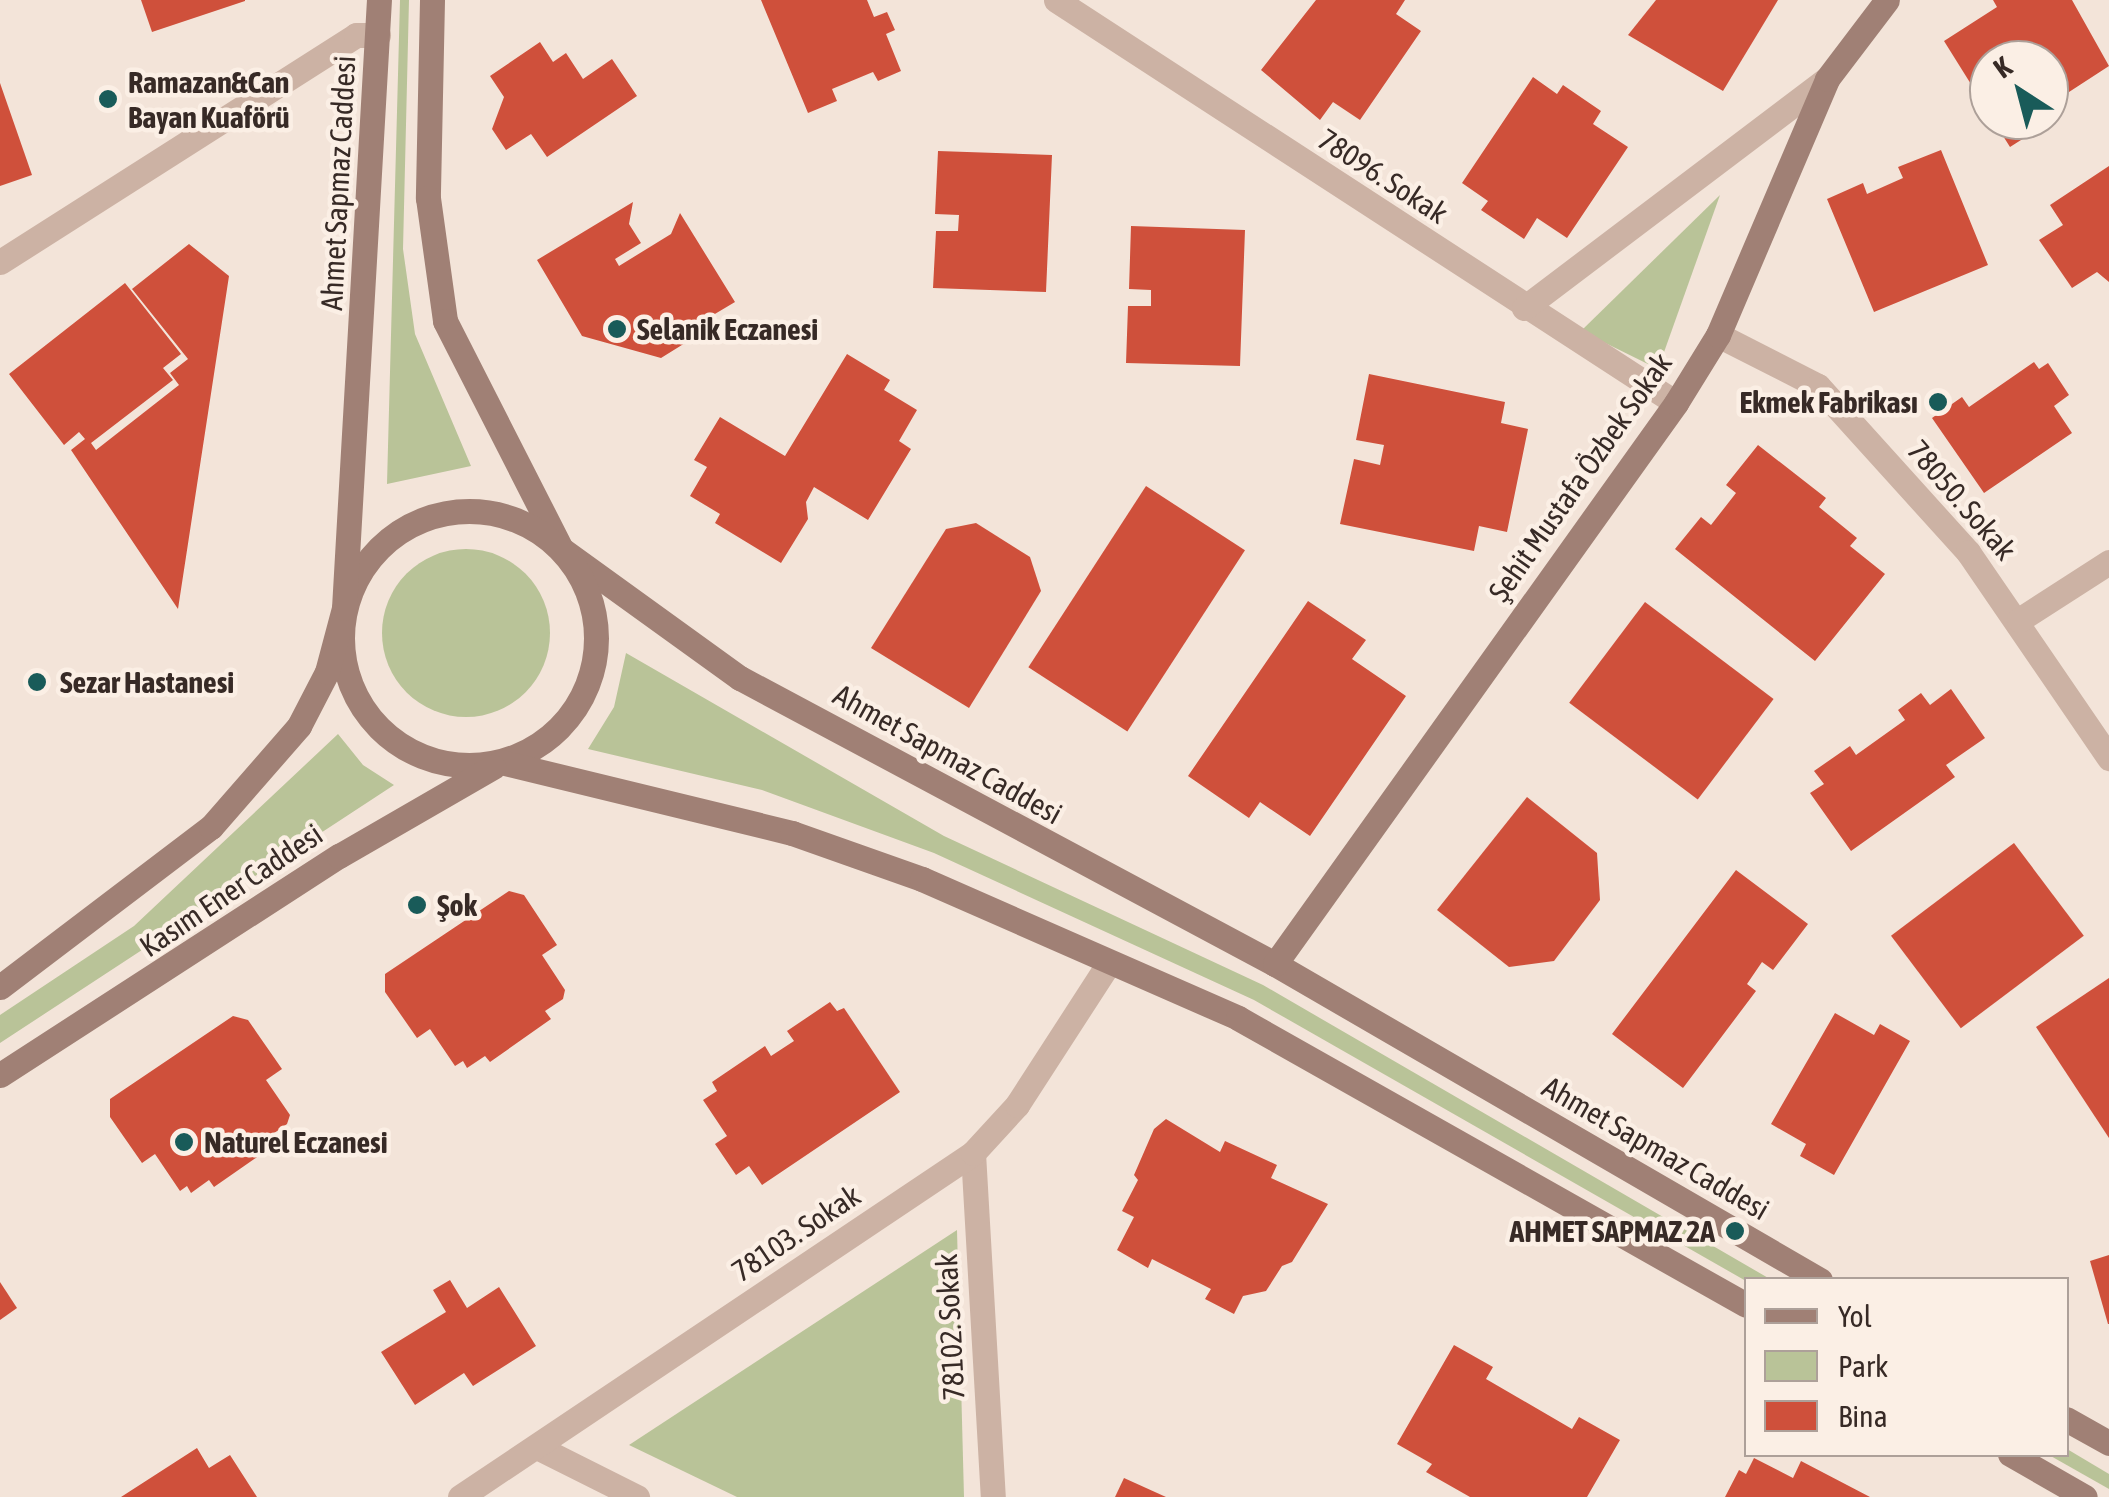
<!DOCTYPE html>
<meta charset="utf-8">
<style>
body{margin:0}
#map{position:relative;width:2109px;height:1497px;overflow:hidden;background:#f3e4d9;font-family:"Asap Condensed",sans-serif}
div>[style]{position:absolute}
.green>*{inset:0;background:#b9c398}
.round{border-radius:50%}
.building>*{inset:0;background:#cf503b;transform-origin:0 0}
.street>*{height:25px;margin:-12.5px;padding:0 12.5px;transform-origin:12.5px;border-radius:12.5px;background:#ccb2a4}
.secondary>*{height:25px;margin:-12.5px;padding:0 12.5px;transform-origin:12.5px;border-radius:12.5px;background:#a08075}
.secondary>.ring{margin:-12.5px;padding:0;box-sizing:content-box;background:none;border:25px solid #a08075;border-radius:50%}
.dots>*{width:28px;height:28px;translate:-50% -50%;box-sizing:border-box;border:5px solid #fbefe5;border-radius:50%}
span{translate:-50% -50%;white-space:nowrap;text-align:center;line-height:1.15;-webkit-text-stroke:9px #fbefe5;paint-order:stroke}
.poi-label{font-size:30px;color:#372a26;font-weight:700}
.left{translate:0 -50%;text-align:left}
.right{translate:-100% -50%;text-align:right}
.street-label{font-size:30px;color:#372a26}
.legend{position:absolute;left:1744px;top:1277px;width:325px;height:180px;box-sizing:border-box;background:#fbefe5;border:2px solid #ada099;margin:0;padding:12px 18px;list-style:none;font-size:30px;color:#372a26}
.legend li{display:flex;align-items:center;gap:20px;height:50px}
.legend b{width:50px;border:2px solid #ada099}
.north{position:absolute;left:1969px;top:40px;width:100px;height:100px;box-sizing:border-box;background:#fbefe5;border:2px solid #ada099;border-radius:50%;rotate:324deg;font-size:28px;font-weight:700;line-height:40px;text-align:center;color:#372a26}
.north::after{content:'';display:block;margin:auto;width:35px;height:45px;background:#195b59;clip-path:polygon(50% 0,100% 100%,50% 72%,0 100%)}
</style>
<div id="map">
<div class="green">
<div style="clip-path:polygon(400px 0,409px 0,403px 249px,415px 334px,471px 466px,387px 484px)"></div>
<div style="clip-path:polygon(1720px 195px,1658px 369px,1581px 331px)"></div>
<div class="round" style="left:382px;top:549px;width:168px;height:168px"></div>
<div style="clip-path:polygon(626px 653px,944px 836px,1263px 985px,1770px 1279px,1746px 1281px,1254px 1000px,934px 853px,762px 790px,588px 749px,614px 707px)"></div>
<div style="clip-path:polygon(338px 734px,363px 765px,394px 785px,0 1043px,0 1015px,134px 926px)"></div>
<div style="clip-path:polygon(957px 1230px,964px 1497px,737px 1497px,629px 1445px)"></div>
<div style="clip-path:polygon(2067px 1449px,2109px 1474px,2109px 1489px,2049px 1455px)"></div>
</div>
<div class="building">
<div style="clip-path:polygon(141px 0,245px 0,245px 1px,152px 32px)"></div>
<div style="clip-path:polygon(761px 0,867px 0,874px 17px,887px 12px,895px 30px,886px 34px,901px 71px,878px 81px,873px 72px,832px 89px,837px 101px,808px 113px)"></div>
<div style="clip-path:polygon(1316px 0,1405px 0,1396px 14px,1421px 31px,1360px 120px,1333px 102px,1320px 120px,1261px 70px)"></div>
<div style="clip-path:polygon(1656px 0,1778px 0,1723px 91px,1628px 35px)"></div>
<div style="clip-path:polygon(1993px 0,2072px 0,2109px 66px,2049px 105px,2049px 60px,1989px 60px,1989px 113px,1944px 41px,1997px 7px)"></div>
<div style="clip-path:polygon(540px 42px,553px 62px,566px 53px,583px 79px,612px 59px,637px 96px,547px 157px,531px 134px,506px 150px,492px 129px,504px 97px,490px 76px)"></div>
<div style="clip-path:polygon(1533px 77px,1557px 94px,1563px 85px,1601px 111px,1593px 124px,1628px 147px,1567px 238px,1537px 218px,1524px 239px,1481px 210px,1488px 201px,1462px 183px)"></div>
<div style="clip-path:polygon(0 83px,32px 175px,0 186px)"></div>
<div style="clip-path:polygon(2049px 105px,2057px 117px,2010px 147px,1993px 120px,2049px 120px)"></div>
<div style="clip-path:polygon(1941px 150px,1988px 265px,1874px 312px,1827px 199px,1863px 183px,1867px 194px,1903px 178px,1898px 167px)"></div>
<div style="clip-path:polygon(938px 151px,1052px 155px,1046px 292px,933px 288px,936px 231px,958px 231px,959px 215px,935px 214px)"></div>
<div style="clip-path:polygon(2109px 166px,2109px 282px,2097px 272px,2072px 288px,2039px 240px,2063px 225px,2050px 205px)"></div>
<div style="clip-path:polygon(633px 202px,629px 224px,641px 243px,615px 259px,619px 266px,671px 234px,680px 213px,735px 302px,693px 327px,698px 335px,661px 358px,582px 336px,537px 260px)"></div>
<div style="clip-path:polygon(1131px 226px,1245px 230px,1240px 366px,1126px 363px,1128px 306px,1151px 306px,1151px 290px,1129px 289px)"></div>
<div style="clip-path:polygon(189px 244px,229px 276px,178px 609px,71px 450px,85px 439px,79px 432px,64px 445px,9px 374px,125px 283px,181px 354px,163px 368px,173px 380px,91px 443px,96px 450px,179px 385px,170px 373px,188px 359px,132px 289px)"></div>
<div style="clip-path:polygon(847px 354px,890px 380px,884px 390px,917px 410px,899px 441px,911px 449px,868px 520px,814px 487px,806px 502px,808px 519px,781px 563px,715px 523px,720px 514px,690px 496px,707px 467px,694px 460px,720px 417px,785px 456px)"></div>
<div style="clip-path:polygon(2034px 362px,2039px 369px,2048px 363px,2069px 395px,2054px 406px,2072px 433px,1984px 493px,1932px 418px,1962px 397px,1969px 407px)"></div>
<div style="clip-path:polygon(1369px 374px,1505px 402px,1501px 423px,1528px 429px,1507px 532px,1479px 526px,1474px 551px,1340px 524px,1354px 459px,1380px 465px,1384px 445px,1356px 440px)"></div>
<div style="clip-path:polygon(1758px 445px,1826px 498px,1819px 507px,1857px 538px,1850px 546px,1885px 574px,1815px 661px,1675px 549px,1701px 517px,1711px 525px,1736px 493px,1726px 485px)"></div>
<div style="left:1146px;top:486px;width:118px;height:216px;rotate:33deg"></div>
<div style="clip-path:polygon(976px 523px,1030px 557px,1041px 591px,969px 708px,871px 648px,946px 529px)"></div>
<div style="clip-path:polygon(1308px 601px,1366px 640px,1352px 659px,1406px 696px,1310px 836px,1260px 802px,1249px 818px,1188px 776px)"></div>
<div style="left:1645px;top:602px;width:161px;height:126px;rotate:37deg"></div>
<div style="clip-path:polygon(1951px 689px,1985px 738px,1946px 765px,1955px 777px,1851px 851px,1810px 793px,1824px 784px,1814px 771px,1850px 746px,1856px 755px,1905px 720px,1898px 710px,1921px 693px,1930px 705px)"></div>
<div style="clip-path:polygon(1527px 797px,1597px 853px,1600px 900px,1554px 961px,1509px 967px,1437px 910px)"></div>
<div style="left:2014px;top:843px;width:116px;height:154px;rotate:53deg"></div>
<div style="clip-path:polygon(1736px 870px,1808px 924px,1773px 970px,1762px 962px,1747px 984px,1756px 991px,1683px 1088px,1612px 1034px)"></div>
<div style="clip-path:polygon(509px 891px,524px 895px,557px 945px,542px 955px,565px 990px,563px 999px,545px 1011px,551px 1019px,490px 1062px,485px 1056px,467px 1068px,463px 1061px,455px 1066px,430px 1029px,417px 1038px,385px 992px,385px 974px)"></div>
<div style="clip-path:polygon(2109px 978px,2109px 1138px,2036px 1027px)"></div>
<div style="clip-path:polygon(830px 1002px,837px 1011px,844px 1008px,900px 1092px,762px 1185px,749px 1166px,736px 1175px,715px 1144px,727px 1136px,703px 1100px,717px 1091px,712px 1082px,765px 1046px,771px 1056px,794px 1041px,787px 1031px)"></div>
<div style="clip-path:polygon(1835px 1013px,1874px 1035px,1880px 1024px,1910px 1041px,1834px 1175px,1800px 1156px,1806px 1144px,1771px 1124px)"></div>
<div style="clip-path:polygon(233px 1016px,248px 1020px,282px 1069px,266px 1080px,290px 1115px,287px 1124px,270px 1136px,276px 1144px,214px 1187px,209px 1180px,191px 1193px,187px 1186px,180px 1191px,155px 1154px,142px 1163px,110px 1117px,110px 1099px)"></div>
<div style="clip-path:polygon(1166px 1119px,1220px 1152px,1225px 1141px,1277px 1165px,1271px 1178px,1328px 1204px,1292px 1262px,1282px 1266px,1266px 1291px,1243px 1296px,1234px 1314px,1205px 1299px,1211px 1289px,1152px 1259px,1148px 1268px,1117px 1250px,1134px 1217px,1122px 1211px,1138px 1180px,1134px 1175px,1154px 1129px)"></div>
<div style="clip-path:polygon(2109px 1255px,2109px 1324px,2108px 1324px,2090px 1261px)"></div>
<div style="clip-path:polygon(450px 1280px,467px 1308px,499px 1287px,536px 1346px,473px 1386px,464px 1373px,415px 1405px,381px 1352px,446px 1312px,433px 1290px)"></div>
<div style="clip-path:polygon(0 1282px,17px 1308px,0 1320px)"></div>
<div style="clip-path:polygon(1454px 1345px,1493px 1367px,1486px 1379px,1572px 1429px,1579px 1417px,1620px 1440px,1587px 1497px,1470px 1497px,1426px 1472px,1432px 1464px,1397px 1444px)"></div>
<div style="clip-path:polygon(197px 1448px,209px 1468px,230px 1455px,257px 1497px,121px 1497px)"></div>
<div style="clip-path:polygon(1754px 1458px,1793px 1478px,1801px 1461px,1870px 1497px,1725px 1497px,1739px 1470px,1746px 1474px)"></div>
<div style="clip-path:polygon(1124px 1478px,1166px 1497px,1115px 1497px)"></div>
</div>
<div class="street">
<div style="left:1056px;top:0;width:739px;rotate:33.02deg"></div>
<div style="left:0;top:262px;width:422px;rotate:-32.5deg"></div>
<div style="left:356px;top:35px;width:22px"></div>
<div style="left:1524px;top:308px;width:380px;rotate:-37.1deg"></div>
<div style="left:1718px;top:335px;width:112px;rotate:27deg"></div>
<div style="left:1818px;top:386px;width:224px;rotate:47.9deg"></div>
<div style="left:1968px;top:552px;width:250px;rotate:55.6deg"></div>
<div style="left:2019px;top:620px;width:107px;rotate:-32.8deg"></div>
<div style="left:973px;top:1153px;width:345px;rotate:86.7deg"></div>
<div style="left:537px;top:1447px;width:112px;rotate:26.6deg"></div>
<div style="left:460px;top:1497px;width:618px;rotate:-33.84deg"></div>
<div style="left:973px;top:1153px;width:65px;rotate:-47.5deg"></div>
<div style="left:1017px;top:1105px;width:169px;rotate:-57.1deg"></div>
</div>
<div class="secondary">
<div style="left:432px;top:0;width:198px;rotate:91.2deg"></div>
<div style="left:428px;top:198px;width:124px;rotate:82.1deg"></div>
<div style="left:445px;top:321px;width:256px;rotate:63deg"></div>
<div style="left:561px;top:549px;width:221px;rotate:35.8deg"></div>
<div style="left:740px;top:678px;width:607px;rotate:28.13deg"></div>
<div style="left:1275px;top:964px;width:630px;rotate:30.11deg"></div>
<div class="ring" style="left:342px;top:511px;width:229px;height:229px"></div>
<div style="left:501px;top:762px;width:300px;rotate:13.7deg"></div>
<div style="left:792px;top:833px;width:138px;rotate:19.5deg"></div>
<div style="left:922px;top:879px;width:345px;rotate:23.7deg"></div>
<div style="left:1238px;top:1018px;width:583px;rotate:29.46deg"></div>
<div style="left:1275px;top:964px;width:690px;rotate:-54.44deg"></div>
<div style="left:1676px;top:403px;width:80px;rotate:-58.3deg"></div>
<div style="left:1718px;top:335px;width:278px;rotate:-66.9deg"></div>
<div style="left:1827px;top:79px;width:99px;rotate:-52.8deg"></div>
<div style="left:0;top:987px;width:265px;rotate:-37.2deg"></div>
<div style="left:211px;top:827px;width:134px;rotate:-48.9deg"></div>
<div style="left:299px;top:726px;width:61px;rotate:-62.6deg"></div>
<div style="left:327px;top:672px;width:66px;rotate:-75.1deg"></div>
<div style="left:344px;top:608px;width:609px;rotate:-86.71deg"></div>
<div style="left:0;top:1075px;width:404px;rotate:-32.9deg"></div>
<div style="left:339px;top:856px;width:178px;rotate:-30deg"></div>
<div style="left:2066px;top:1419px;width:49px;rotate:29.2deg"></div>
<div style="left:2010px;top:1454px;width:86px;rotate:29.8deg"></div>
</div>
<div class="dots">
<div style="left:108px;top:99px;background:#195b59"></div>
<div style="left:617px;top:329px;background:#195b59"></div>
<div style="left:1938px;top:402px;background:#195b59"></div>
<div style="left:37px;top:682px;background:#195b59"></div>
<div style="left:417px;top:905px;background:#195b59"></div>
<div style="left:184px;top:1142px;background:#195b59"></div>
<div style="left:1735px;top:1231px;background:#195b59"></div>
</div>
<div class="poi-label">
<span class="left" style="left:128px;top:99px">Ramazan&amp;Can<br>Bayan Kuaförü</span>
<span class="left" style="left:637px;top:329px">Selanik Eczanesi</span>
<span class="right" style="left:1918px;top:402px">Ekmek Fabrikası</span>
<span class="left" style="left:60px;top:682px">Sezar Hastanesi</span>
<span class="left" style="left:437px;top:905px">Şok</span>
<span class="left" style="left:204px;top:1142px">Naturel Eczanesi</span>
<span class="right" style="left:1715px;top:1231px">AHMET SAPMAZ 2A</span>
</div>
<div class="street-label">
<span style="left:1383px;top:176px;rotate:33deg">78096. Sokak</span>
<span style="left:338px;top:183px;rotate:-87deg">Ahmet Sapmaz Caddesi</span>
<span style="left:1580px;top:477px;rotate:-55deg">Şehit Mustafa Özbek Sokak</span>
<span style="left:1962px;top:500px;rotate:49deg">78050. Sokak</span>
<span style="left:948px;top:754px;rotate:29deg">Ahmet Sapmaz Caddesi</span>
<span style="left:231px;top:890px;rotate:-34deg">Kasım Ener Caddesi</span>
<span style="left:1656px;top:1148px;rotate:30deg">Ahmet Sapmaz Caddesi</span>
<span style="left:796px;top:1233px;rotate:-34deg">78103. Sokak</span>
<span style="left:950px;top:1327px;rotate:-93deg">78102. Sokak</span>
</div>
<ul class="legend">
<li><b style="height:12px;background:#a08075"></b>Yol</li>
<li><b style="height:28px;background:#b9c398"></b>Park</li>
<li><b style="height:28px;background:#cf503b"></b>Bina</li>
</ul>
<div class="north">K</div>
</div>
